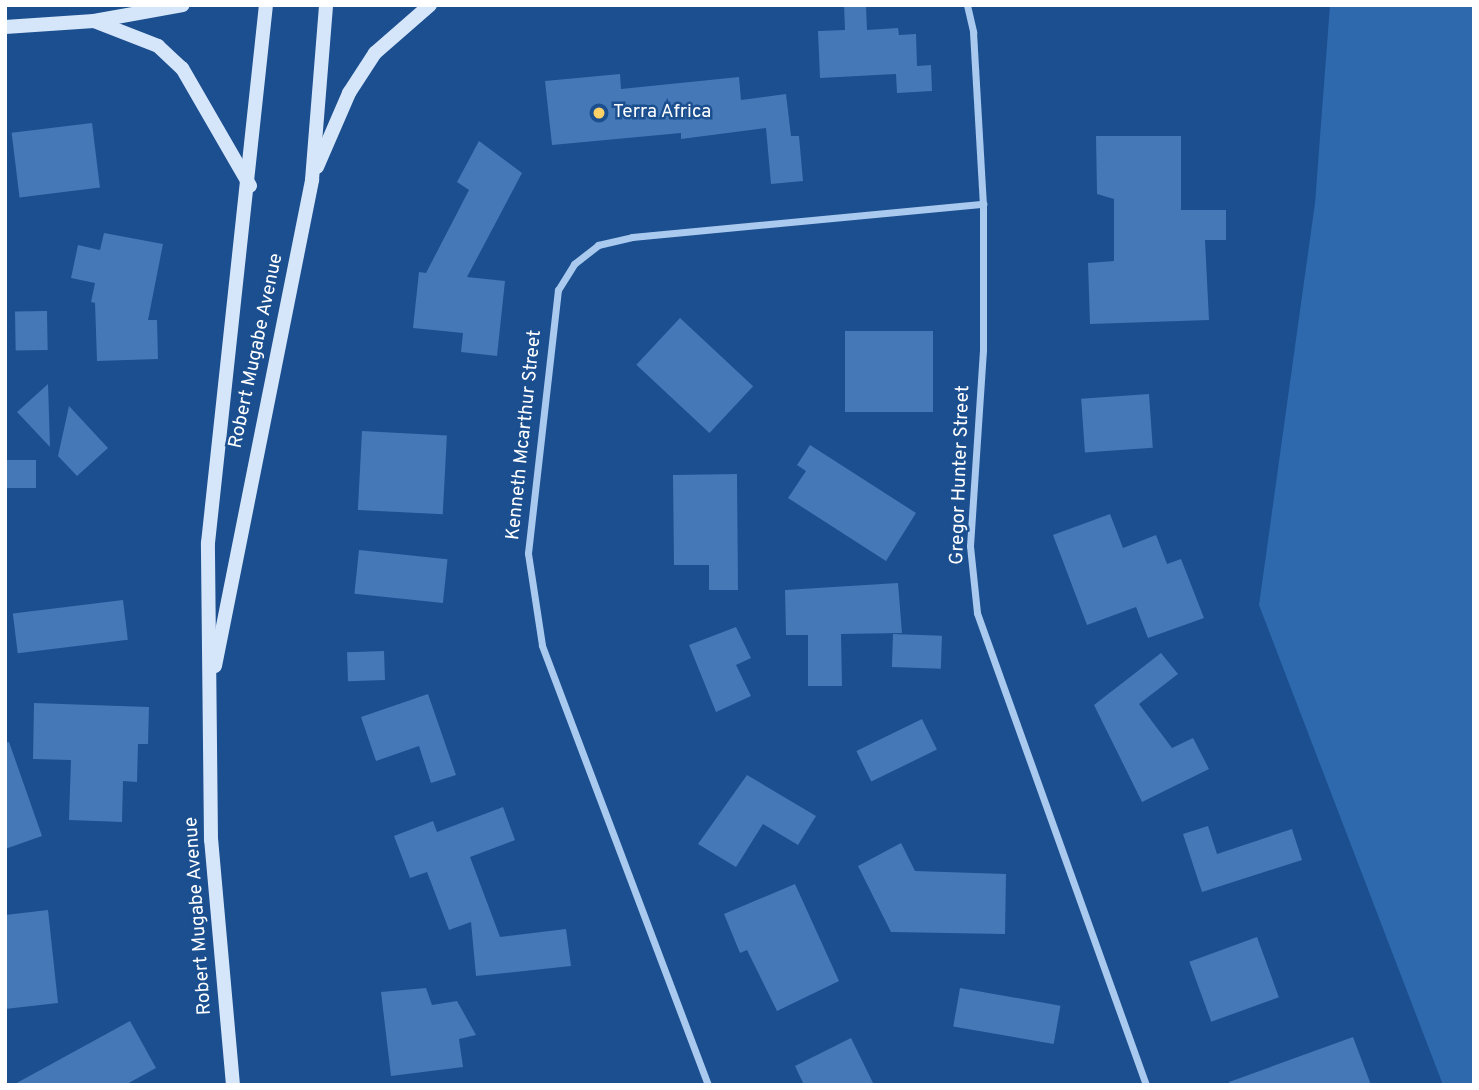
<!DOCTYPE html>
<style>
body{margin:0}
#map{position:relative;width:1479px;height:1090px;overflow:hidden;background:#1b4f8f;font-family:Overpass,sans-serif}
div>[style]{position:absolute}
.green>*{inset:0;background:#2e69ad}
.building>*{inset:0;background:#4478b7;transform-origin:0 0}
.street>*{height:7px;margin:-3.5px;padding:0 3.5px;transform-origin:3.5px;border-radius:3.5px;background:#a9c9ee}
.secondary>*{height:14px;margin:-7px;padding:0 7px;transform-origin:7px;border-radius:7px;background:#d6e6fa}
.dots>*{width:19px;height:19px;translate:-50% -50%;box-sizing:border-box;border:4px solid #1b4f8f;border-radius:50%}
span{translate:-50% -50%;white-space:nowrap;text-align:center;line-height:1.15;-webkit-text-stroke:5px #1b4f8f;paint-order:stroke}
.poi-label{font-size:19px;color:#fff}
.left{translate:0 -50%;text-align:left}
.street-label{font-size:19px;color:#fff}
.frame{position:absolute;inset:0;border:7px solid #fff;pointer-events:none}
</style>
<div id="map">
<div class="green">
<div style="clip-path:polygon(1330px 5px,1474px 5px,1474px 1085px,1443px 1085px,1259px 605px,1315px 203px)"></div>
</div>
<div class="building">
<div style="clip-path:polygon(844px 5px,866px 5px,867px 30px,898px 28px,899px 35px,916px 34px,917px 66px,931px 65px,932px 91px,897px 93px,896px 74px,820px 78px,818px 31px,845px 30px)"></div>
<div style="clip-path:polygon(620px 74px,621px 89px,739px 77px,741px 100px,786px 94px,791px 136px,799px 136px,803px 181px,771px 184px,766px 128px,681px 139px,681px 133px,552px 145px,545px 81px)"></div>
<div style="left:92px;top:123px;width:65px;height:81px;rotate:83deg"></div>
<div style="clip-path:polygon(1096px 136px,1181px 136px,1181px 210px,1226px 210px,1226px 240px,1205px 240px,1209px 320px,1090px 324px,1088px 263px,1114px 261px,1114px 199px,1097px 194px)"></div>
<div style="clip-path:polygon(479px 141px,522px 173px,467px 277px,505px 281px,497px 356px,461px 352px,463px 333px,413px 328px,419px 272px,426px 273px,469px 190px,457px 182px)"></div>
<div style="clip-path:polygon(104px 233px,163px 244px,148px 320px,157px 320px,158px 359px,97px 361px,95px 303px,91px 302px,95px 283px,71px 278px,78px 245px,100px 250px)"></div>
<div style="left:47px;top:311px;width:39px;height:32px;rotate:89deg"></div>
<div style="left:680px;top:318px;width:100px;height:64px;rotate:43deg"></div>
<div style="left:845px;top:331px;width:88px;height:81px"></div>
<div style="clip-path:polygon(48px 384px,50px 447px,17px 412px)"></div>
<div style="left:1149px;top:394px;width:54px;height:68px;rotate:86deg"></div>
<div style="clip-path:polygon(69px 406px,108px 448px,77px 476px,58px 456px)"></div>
<div style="left:362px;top:431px;width:85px;height:79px;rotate:3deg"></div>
<div style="clip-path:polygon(810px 445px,916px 513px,886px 561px,788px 498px,806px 471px,797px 465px)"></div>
<div style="left:5px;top:460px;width:31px;height:28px"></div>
<div style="clip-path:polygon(737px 474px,738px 590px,709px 590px,709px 565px,674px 565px,673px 475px)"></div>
<div style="clip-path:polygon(1110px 514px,1123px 548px,1156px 535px,1167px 564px,1181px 559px,1204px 618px,1148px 638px,1136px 607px,1087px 625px,1053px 535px)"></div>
<div style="left:359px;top:550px;width:89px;height:44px;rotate:6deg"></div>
<div style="clip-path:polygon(898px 583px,902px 633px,841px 634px,842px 686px,808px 686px,808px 635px,786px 635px,785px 590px)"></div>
<div style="left:123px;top:600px;width:40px;height:111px;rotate:83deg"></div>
<div style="clip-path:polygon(736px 627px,751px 658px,736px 665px,751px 696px,716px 712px,689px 645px)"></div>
<div style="left:893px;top:634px;width:49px;height:33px;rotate:2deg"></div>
<div style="left:384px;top:651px;width:29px;height:37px;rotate:88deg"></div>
<div style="clip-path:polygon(1161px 653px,1178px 674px,1139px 704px,1172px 748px,1193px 738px,1209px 769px,1142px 802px,1094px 705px)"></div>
<div style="clip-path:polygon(428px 694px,456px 775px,431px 783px,419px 746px,376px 761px,361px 717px)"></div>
<div style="clip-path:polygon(34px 703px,149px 707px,148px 744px,138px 744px,137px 782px,123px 781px,122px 822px,69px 820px,71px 760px,33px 759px)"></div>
<div style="left:922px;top:719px;width:34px;height:73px;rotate:64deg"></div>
<div style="clip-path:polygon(9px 742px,42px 836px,5px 849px,5px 743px)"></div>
<div style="clip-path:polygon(747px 775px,816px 816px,798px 845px,763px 824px,736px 867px,698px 844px)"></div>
<div style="clip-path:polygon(503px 807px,515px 840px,470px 857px,500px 937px,566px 929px,571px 966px,476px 976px,471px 922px,449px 930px,427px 872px,410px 878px,394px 836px,433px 821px,437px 832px)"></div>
<div style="clip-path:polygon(1208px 826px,1217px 854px,1292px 829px,1302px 860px,1202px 892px,1183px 834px)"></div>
<div style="clip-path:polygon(901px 843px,915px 871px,1006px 874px,1005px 934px,891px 932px,858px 866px)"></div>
<div style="clip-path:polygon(795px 884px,839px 981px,777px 1011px,747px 950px,740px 953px,724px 914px)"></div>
<div style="clip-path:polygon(48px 910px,58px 1003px,5px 1009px,5px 915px)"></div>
<div style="left:1257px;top:937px;width:64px;height:72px;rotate:70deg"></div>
<div style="clip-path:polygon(426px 988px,432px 1005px,457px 1001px,476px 1035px,459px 1039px,463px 1067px,391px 1076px,381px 992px)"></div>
<div style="left:960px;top:988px;width:102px;height:39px;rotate:10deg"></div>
<div style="clip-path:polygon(130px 1021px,156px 1068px,125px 1085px,13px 1085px)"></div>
<div style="clip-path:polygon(1353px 1037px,1371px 1085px,1230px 1085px,1229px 1082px)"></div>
<div style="clip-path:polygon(851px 1038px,874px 1085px,804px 1085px,795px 1066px)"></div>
</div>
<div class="street">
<div style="left:967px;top:5px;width:28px;rotate:77deg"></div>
<div style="left:973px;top:32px;width:172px;rotate:86.7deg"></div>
<div style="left:983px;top:204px;width:146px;rotate:90deg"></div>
<div style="left:983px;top:350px;width:196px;rotate:93.8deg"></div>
<div style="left:970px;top:546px;width:67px;rotate:84deg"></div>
<div style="left:977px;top:613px;width:501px;rotate:70.3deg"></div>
<div style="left:708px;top:1085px;width:470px;rotate:-110.7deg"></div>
<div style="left:542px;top:645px;width:93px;rotate:-98.7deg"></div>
<div style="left:528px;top:553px;width:265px;rotate:-83.5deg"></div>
<div style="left:558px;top:290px;width:31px;rotate:-58deg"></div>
<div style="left:574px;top:264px;width:31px;rotate:-38deg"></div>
<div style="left:598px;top:245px;width:35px;rotate:-13deg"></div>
<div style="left:632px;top:237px;width:353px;rotate:-5.4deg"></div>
</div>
<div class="secondary">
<div style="left:94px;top:21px;width:69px;rotate:21.3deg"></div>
<div style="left:158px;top:46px;width:33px;rotate:43deg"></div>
<div style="left:182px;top:68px;width:136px;rotate:60deg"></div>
<div style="left:5px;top:27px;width:89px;rotate:-3.9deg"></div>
<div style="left:94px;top:21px;width:90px;rotate:-10.2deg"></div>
<div style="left:317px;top:167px;width:81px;rotate:-66.6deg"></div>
<div style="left:349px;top:93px;width:48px;rotate:-57deg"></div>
<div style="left:375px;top:53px;width:73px;rotate:-41.1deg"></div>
<div style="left:215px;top:666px;width:496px;rotate:-78.7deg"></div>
<div style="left:312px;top:180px;width:176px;rotate:-85.4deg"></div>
<div style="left:233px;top:1085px;width:246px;rotate:-95.1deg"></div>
<div style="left:211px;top:840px;width:297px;rotate:-90.6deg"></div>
<div style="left:208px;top:543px;width:541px;rotate:-83.85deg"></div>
</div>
<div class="dots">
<div style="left:599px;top:113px;background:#ffd166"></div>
</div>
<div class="poi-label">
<span class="left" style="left:613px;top:113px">Terra Africa</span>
</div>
<div class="street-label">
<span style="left:257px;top:351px;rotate:-78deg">Robert Mugabe Avenue</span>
<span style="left:525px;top:435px;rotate:-84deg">Kenneth Mcarthur Street</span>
<span style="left:961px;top:475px;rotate:-88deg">Gregor Hunter Street</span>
<span style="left:199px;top:916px;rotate:-94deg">Robert Mugabe Avenue</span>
</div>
<div class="frame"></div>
</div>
